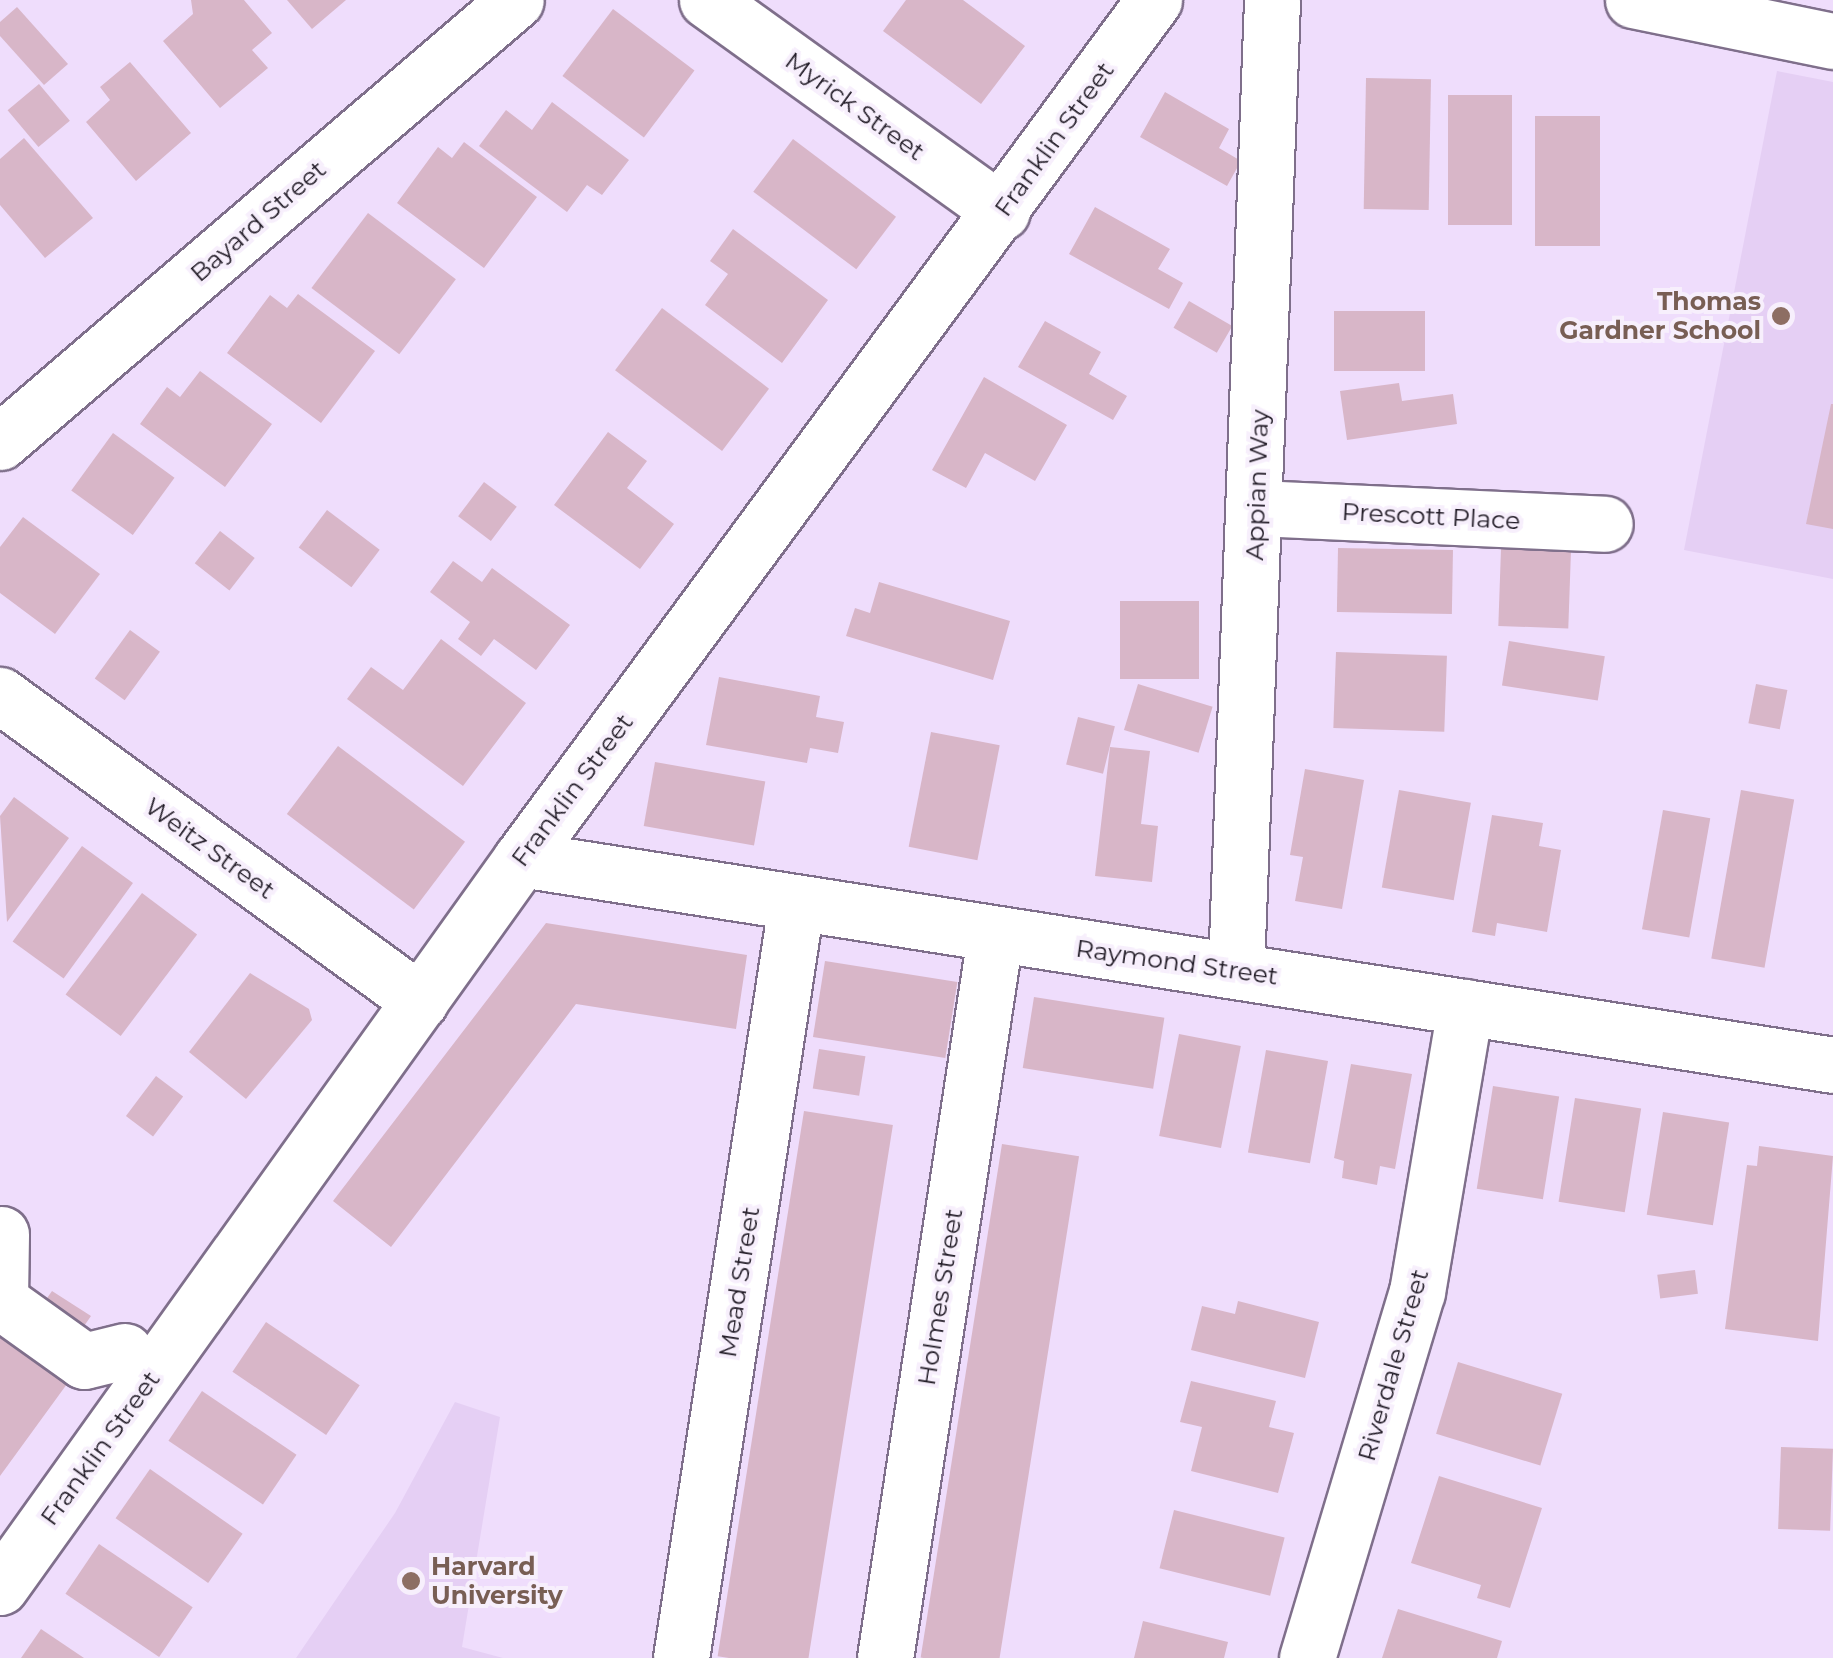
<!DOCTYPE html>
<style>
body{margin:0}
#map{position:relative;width:1833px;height:1658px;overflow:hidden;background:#efddfc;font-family:Montserrat,sans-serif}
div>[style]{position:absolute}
.built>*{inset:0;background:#e5cff4}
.building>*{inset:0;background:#d8b6c8;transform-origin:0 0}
.roads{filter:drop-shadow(2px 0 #7f6f8b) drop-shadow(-2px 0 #7f6f8b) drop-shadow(0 2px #7f6f8b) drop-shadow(0 -2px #7f6f8b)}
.minor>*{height:55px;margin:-27.5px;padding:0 27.5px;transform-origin:27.5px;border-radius:27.5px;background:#fff}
.dots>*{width:28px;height:28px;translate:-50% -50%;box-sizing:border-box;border:5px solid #f7effc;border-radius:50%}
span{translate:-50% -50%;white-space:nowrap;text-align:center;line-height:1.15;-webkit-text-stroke:8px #f7effc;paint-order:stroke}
.street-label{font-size:25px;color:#221c27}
.education-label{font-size:25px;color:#785e54;font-weight:700}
.right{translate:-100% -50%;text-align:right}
.left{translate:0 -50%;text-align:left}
</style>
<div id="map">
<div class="built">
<div style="clip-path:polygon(1777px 71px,1833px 82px,1833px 579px,1684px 550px)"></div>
<div style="clip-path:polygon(455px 1402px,500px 1417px,462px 1647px,503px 1658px,296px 1658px,395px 1513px)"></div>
</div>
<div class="building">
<div style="clip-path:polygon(191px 0,244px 0,272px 33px,252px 50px,268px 68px,220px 108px,163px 41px,193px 14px)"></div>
<div style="clip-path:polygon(287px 0,346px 0,312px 29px)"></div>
<div style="clip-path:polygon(906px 0,963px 0,1025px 46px,981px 104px,883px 31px)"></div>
<div style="clip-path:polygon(17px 7px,68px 64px,44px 85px,0 36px,0 22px)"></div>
<div style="left:613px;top:9px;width:102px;height:84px;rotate:37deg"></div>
<div style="clip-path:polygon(130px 62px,191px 133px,136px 181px,86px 122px,110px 100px,100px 87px)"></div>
<div style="left:1366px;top:78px;width:65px;height:131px;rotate:1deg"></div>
<div style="left:39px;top:84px;width:48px;height:41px;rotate:50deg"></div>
<div style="clip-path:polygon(1165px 92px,1229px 129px,1219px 148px,1241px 161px,1227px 186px,1140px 137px)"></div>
<div style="left:1448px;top:95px;width:64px;height:130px"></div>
<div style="clip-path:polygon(552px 102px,629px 160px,602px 195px,587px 185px,567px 212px,479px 146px,506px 110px,532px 130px)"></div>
<div style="left:1535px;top:116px;width:65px;height:130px"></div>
<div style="clip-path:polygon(24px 138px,93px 218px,45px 258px,0 205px,0 159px)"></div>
<div style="left:793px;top:139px;width:129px;height:66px;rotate:37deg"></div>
<div style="clip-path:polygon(464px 142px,537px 197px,484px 268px,397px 203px,438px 147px,452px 158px)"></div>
<div style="clip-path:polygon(1095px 207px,1170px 249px,1158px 269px,1183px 283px,1169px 309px,1069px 254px)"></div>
<div style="left:368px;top:213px;width:110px;height:94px;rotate:37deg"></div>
<div style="clip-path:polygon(733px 229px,828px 300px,782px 363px,705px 305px,728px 274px,710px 261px)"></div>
<div style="clip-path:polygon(298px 294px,375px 351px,321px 423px,227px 353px,270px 295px,287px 308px)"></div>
<div style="left:1189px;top:301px;width:50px;height:31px;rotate:30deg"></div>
<div style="left:662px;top:308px;width:134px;height:78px;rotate:37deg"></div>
<div style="left:1425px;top:311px;width:60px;height:91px;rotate:90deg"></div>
<div style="clip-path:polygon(1045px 321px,1101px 352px,1089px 374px,1127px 396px,1113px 420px,1018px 367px)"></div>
<div style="clip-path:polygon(200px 371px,272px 424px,225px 487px,140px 424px,167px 387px,180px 397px)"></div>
<div style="clip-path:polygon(984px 377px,1067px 425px,1035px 481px,985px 453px,966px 488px,932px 470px)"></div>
<div style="clip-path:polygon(1399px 383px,1402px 401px,1453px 394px,1457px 424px,1347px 440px,1340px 391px)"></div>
<div style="clip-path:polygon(1831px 404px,1833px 404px,1833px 529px,1806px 524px)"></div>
<div style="clip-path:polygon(608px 432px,647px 461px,627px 488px,674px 524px,640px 569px,554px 505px)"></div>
<div style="left:113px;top:433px;width:76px;height:71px;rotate:36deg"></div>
<div style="left:484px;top:482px;width:41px;height:43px;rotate:37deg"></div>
<div style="left:327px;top:510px;width:66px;height:47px;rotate:37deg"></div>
<div style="clip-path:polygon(23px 517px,100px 574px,55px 634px,0 593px,0 547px)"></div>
<div style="left:220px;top:531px;width:44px;height:41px;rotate:38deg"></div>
<div style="left:1338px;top:548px;width:115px;height:64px;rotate:1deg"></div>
<div style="left:1501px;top:549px;width:70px;height:77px;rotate:2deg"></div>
<div style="clip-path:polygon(453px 561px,482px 582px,492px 568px,570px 625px,536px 670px,494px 639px,481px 656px,458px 639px,470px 622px,430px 592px)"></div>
<div style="clip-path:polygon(879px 582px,1010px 621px,993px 680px,846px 636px,855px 608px,870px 613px)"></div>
<div style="left:1120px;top:601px;width:79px;height:78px"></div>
<div style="left:130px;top:630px;width:37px;height:60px;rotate:36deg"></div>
<div style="clip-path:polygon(441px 639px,526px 703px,463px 786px,347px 699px,371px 667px,403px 690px)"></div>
<div style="left:1509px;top:641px;width:97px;height:45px;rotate:9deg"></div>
<div style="left:1336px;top:652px;width:111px;height:76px;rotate:2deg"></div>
<div style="clip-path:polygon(719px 677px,820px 696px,816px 717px,844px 722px,838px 753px,810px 748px,807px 763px,706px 745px)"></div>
<div style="left:1138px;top:684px;width:78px;height:48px;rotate:17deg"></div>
<div style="left:1756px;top:684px;width:32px;height:40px;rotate:11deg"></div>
<div style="left:1078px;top:717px;width:38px;height:49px;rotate:14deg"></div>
<div style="left:931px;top:732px;width:70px;height:117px;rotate:11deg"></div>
<div style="left:338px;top:746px;width:159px;height:85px;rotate:37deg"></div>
<div style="clip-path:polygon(1110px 747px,1150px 751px,1141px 824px,1158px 826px,1152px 882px,1095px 876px)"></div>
<div style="left:655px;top:762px;width:112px;height:65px;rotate:10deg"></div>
<div style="clip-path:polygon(1305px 769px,1364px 780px,1342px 909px,1295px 901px,1303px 857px,1290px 855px)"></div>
<div style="left:1399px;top:790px;width:73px;height:99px;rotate:10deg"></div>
<div style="left:1741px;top:790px;width:54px;height:171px;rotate:10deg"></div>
<div style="clip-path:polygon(14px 797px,69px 838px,7px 922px,0 816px)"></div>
<div style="left:1663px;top:810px;width:48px;height:121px;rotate:10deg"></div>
<div style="clip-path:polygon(1492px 815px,1543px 823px,1539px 846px,1561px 850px,1547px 932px,1497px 923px,1495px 936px,1472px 932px)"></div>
<div style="left:82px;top:846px;width:63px;height:118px;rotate:36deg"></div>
<div style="left:142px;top:893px;width:69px;height:127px;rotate:37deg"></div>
<div style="clip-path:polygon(546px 923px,747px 955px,736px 1029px,576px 1004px,391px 1247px,333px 1201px)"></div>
<div style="left:825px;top:961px;width:134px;height:77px;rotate:9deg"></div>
<div style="clip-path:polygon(250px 973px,309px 1009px,312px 1020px,246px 1099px,189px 1052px)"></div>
<div style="left:1034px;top:997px;width:132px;height:72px;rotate:9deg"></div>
<div style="left:1179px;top:1034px;width:63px;height:104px;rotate:11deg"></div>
<div style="left:819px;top:1049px;width:47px;height:40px;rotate:9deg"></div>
<div style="left:1266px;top:1050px;width:63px;height:104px;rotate:10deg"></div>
<div style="clip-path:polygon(1351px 1064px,1412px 1074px,1395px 1169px,1380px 1166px,1377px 1185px,1342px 1178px,1344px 1161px,1334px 1158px)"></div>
<div style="left:156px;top:1076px;width:34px;height:50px;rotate:37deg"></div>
<div style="left:1493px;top:1086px;width:67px;height:104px;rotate:9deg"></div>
<div style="left:1575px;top:1098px;width:67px;height:105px;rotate:9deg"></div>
<div style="left:804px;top:1111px;width:90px;height:552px;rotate:9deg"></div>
<div style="left:1663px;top:1112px;width:67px;height:104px;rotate:9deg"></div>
<div style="left:1002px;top:1144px;width:78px;height:520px;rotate:9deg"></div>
<div style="clip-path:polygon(1759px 1146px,1833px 1156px,1818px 1341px,1725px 1329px,1747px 1165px,1757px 1166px)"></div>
<div style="left:1695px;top:1270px;width:24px;height:38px;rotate:83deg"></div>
<div style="clip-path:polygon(52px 1291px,91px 1316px,60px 1361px,75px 1373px,0 1476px,0 1318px,22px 1334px)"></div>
<div style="clip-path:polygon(1238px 1301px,1319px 1322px,1305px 1378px,1191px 1350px,1202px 1306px,1235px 1314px)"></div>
<div style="left:266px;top:1322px;width:113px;height:60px;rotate:34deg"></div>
<div style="left:1458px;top:1362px;width:109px;height:75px;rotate:17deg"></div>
<div style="clip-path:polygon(1191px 1381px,1276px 1401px,1269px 1427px,1294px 1433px,1278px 1493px,1191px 1471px,1202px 1427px,1180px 1422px)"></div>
<div style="left:202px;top:1391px;width:114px;height:60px;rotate:34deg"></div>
<div style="left:1781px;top:1447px;width:52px;height:82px;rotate:2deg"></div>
<div style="left:150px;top:1469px;width:113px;height:60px;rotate:35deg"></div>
<div style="clip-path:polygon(1439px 1476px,1542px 1508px,1510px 1608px,1477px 1598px,1481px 1585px,1411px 1563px)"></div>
<div style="left:1174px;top:1510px;width:114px;height:60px;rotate:14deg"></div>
<div style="left:99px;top:1544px;width:113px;height:60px;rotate:34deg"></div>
<div style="clip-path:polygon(1398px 1609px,1502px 1641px,1497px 1658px,1382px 1658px)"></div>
<div style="clip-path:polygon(1143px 1621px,1228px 1642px,1224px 1658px,1134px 1658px)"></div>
<div style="clip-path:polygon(41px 1629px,84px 1658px,21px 1658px)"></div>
</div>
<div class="roads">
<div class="minor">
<div style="left:707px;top:0;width:363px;rotate:35.7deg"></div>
<div style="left:1633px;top:0;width:204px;rotate:11.6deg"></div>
<div style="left:0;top:442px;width:679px;rotate:-40.58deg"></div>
<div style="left:1257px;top:508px;width:348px;rotate:2.6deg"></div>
<div style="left:0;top:695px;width:520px;rotate:36.08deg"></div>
<div style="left:521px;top:859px;width:1328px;rotate:8.92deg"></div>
<div style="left:1236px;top:969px;width:970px;rotate:-87.87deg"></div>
<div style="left:0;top:1299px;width:65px;rotate:-89.1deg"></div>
<div style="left:0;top:1301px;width:103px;rotate:35.5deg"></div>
<div style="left:84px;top:1361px;width:42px;rotate:-13.7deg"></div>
<div style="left:0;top:1587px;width:895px;rotate:-54.41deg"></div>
<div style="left:521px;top:859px;width:1067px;rotate:-53.61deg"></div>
<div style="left:681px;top:1658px;width:762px;rotate:-81.32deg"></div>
<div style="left:885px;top:1658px;width:729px;rotate:-81.33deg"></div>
<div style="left:1307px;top:1658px;width:382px;rotate:-73.3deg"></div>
<div style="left:1417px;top:1292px;width:289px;rotate:-80.4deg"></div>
</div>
</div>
<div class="dots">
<div style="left:1781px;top:316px;background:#8d6e63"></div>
<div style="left:411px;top:1581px;background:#8d6e63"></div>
</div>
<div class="street-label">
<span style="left:855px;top:106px;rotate:36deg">Myrick Street</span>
<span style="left:1054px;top:139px;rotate:-54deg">Franklin Street</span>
<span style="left:258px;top:221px;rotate:-41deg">Bayard Street</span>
<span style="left:1257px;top:485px;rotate:-88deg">Appian Way</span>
<span style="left:1431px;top:516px;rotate:3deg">Prescott Place</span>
<span style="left:572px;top:790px;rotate:-53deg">Franklin Street</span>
<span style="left:210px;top:848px;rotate:36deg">Weitz Street</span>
<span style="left:1177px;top:962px;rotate:8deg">Raymond Street</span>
<span style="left:739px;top:1282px;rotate:-81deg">Mead Street</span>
<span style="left:940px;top:1297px;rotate:-81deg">Holmes Street</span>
<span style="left:1393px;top:1365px;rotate:-74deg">Riverdale Street</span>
<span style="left:100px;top:1448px;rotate:-54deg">Franklin Street</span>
</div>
<div class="education-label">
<span class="right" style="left:1761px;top:316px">Thomas<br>Gardner School</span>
<span class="left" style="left:431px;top:1581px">Harvard<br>University</span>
</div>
</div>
